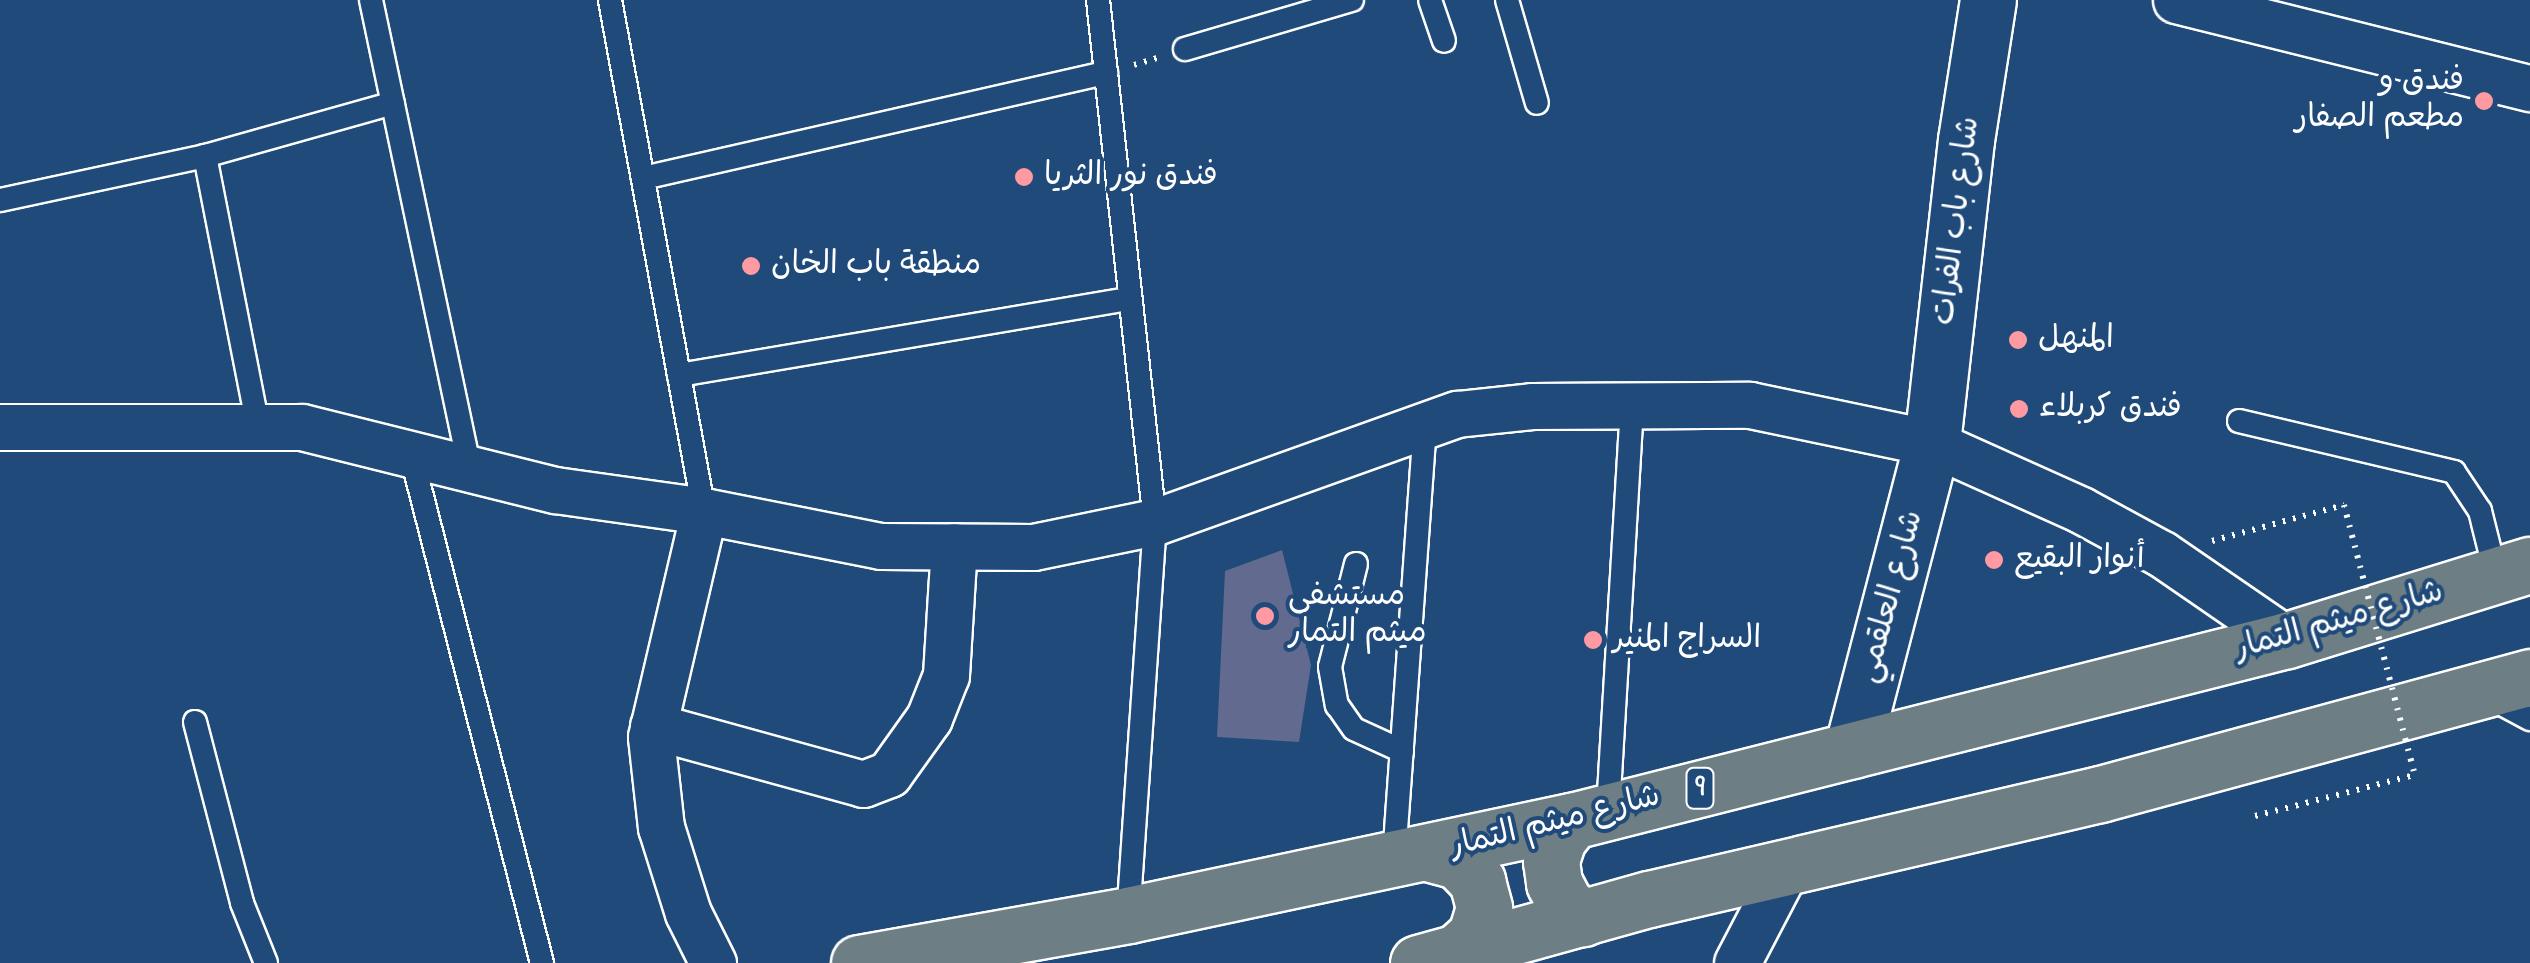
<!DOCTYPE html>
<meta charset="utf-8">
<style>
body{margin:0}
#map{position:relative;width:2530px;height:963px;overflow:hidden;background:#1f4a7a;font-family:"Indie Flower","Playpen Sans Arabic",sans-serif}
div>[style]{position:absolute}
.building>*{inset:0;background:#626a90}
.path>*{height:6px;margin-top:-3px;transform-origin:0;background:repeating-linear-gradient(90deg,#fff 0 2.5px,transparent 0 10.5px)}
.roads{filter:drop-shadow(2px 0 #fff) drop-shadow(-2px 0 #fff) drop-shadow(0 2px #fff) drop-shadow(0 -2px #fff)}
.lane>*{height:22px;margin:-11px;padding:0 11px;transform-origin:11px;border-radius:11px;background:#1f4a7a}
.street>*{height:45px;margin:-22.5px;padding:0 22.5px;transform-origin:22.5px;border-radius:22.5px;background:#1f4a7a}
.secondary>*{height:55px;margin:-27.5px;padding:0 27.5px;transform-origin:27.5px;border-radius:27.5px;background:#1f4a7a}
.highway>*{height:55px;margin:-27.5px;padding:0 27.5px;transform-origin:27.5px;border-radius:27.5px;background:#6d7e84}
.path-bridge>*{height:6px;margin-top:-3px;transform-origin:0;background:repeating-linear-gradient(90deg,#fff 0 2.5px,transparent 0 10.5px)}
.dots>*{width:28px;height:28px;translate:-50% -50%;box-sizing:border-box;border:5px solid #1f4a7a;border-radius:50%}
span{translate:-50% -50%;white-space:nowrap;text-align:center;line-height:1.15;-webkit-text-stroke:8px #1f4a7a;paint-order:stroke}
.shield-label span{padding:2px 8px;background:#1f4a7a;border:2px solid;border-radius:8px;-webkit-text-stroke-width:0}
.shield-label{font-size:30px;color:#fff;font-weight:700}
.poi-label{font-size:32px;color:#fff}
.right{translate:-100% -50%;text-align:right}
.left{translate:0 -50%;text-align:left}
.street-label{font-size:32px;color:#fff}
</style>
<div id="map">
<div class="building">
<div style="clip-path:polygon(1282px 550px,1311px 665px,1299px 742px,1217px 737px,1225px 571px)"></div>
</div>
<div class="path">
<div style="left:1134px;top:65px;width:27px;rotate:-17deg"></div>
<div style="left:2212px;top:541px;width:137px;rotate:-15.3deg"></div>
<div style="left:2255px;top:816px;width:165px;rotate:-14.4deg"></div>
</div>
<div class="roads">
<div class="lane">
<div style="left:371px;top:0;width:479px;rotate:78.1deg"></div>
<div style="left:610px;top:0;width:520px;rotate:79.58deg"></div>
<div style="left:1098px;top:0;width:525px;rotate:83.77deg"></div>
<div style="left:1155px;top:522px;width:394px;rotate:93.9deg"></div>
<div style="left:1430px;top:0;width:43px;rotate:71.1deg"></div>
<div style="left:1507px;top:0;width:107px;rotate:73.8deg"></div>
<div style="left:1185px;top:49px;width:174px;rotate:-16.4deg"></div>
<div style="left:205px;top:156px;width:276px;rotate:78.9deg"></div>
<div style="left:643px;top:178px;width:475px;rotate:-12.8deg"></div>
<div style="left:0;top:200px;width:210px;rotate:-12.1deg"></div>
<div style="left:205px;top:156px;width:195px;rotate:-15.7deg"></div>
<div style="left:679px;top:375px;width:457px;rotate:-9.6deg"></div>
<div style="left:2239px;top:421px;width:221px;rotate:13.3deg"></div>
<div style="left:2454px;top:472px;width:47px;rotate:56.3deg"></div>
<div style="left:2480px;top:511px;width:66px;rotate:76deg"></div>
<div style="left:411px;top:454px;width:526px;rotate:75.57deg"></div>
<div style="left:1356px;top:564px;width:106px;rotate:104.2deg"></div>
<div style="left:1330px;top:667px;width:39px;rotate:80deg"></div>
<div style="left:1337px;top:705px;width:29px;rotate:55deg"></div>
<div style="left:1354px;top:729px;width:53px;rotate:24.6deg"></div>
<div style="left:2485px;top:695px;width:51px;rotate:28.1deg"></div>
<div style="left:195px;top:722px;width:187px;rotate:75.4deg"></div>
<div style="left:242px;top:903px;width:65px;rotate:68.2deg"></div>
<div style="left:1608px;top:810px;width:408px;rotate:-86.6deg"></div>
<div style="left:1394px;top:858px;width:433px;rotate:-85.9deg"></div>
</div>
<div class="street">
<div style="left:2176px;top:0;width:365px;rotate:14deg"></div>
<div style="left:0;top:427px;width:302px"></div>
<div style="left:302px;top:427px;width:261px;rotate:14deg"></div>
<div style="left:555px;top:490px;width:150px;rotate:8deg"></div>
<div style="left:704px;top:511px;width:180px;rotate:11.2deg"></div>
<div style="left:881px;top:546px;width:152px;rotate:0.4deg"></div>
<div style="left:1033px;top:547px;width:125px;rotate:-11.6deg"></div>
<div style="left:1155px;top:522px;width:321px;rotate:-19.7deg"></div>
<div style="left:1457px;top:414px;width:75px;rotate:-6.1deg"></div>
<div style="left:1532px;top:406px;width:218px;rotate:-0.3deg"></div>
<div style="left:1750px;top:405px;width:186px;rotate:11.8deg"></div>
<div style="left:1932px;top:443px;width:163px;rotate:24.2deg"></div>
<div style="left:2081px;top:510px;width:92px;rotate:28.5deg"></div>
<div style="left:2162px;top:554px;width:152px;rotate:34.5deg"></div>
<div style="left:704px;top:511px;width:232px;rotate:103.2deg"></div>
<div style="left:651px;top:737px;width:91px;rotate:83.7deg"></div>
<div style="left:661px;top:827px;width:90px;rotate:72.6deg"></div>
<div style="left:688px;top:913px;width:56px;rotate:63.4deg"></div>
<div style="left:653px;top:726px;width:218px;rotate:15.4deg"></div>
<div style="left:863px;top:784px;width:28px;rotate:-21deg"></div>
<div style="left:889px;top:774px;width:69px;rotate:-54.5deg"></div>
<div style="left:929px;top:718px;width:46px;rotate:-68.4deg"></div>
<div style="left:946px;top:675px;width:129px;rotate:-86.5deg"></div>
<div style="left:1737px;top:963px;width:106px;rotate:-62.5deg"></div>
</div>
<div class="secondary">
<div style="left:1852px;top:750px;width:317px;rotate:-75.4deg"></div>
<div style="left:1932px;top:443px;width:305px;rotate:-83.6deg"></div>
<div style="left:1966px;top:140px;width:142px;rotate:-81.1deg"></div>
</div>
<div class="highway">
<div style="left:1572px;top:821px;width:23px;rotate:128deg"></div>
<div style="left:1558px;top:839px;width:23px;rotate:108deg"></div>
<div style="left:1551px;top:861px;width:22px;rotate:82deg"></div>
<div style="left:1554px;top:883px;width:24px;rotate:62deg"></div>
<div style="left:1565px;top:904px;width:23px;rotate:38deg"></div>
<div style="left:1431px;top:854px;width:28px;rotate:15deg"></div>
<div style="left:1458px;top:861px;width:28px;rotate:46deg"></div>
<div style="left:1477px;top:881px;width:28px;rotate:75deg"></div>
<div style="left:1484px;top:908px;width:28px;rotate:107deg"></div>
<div style="left:1476px;top:935px;width:27px;rotate:138deg"></div>
<div style="left:859px;top:963px;width:273px;rotate:-10.1deg"></div>
<div style="left:1128px;top:915px;width:454px;rotate:-12deg"></div>
<div style="left:1572px;top:821px;width:738px;rotate:-14.21deg"></div>
<div style="left:2287px;top:640px;width:254px;rotate:-17.2deg"></div>
<div style="left:1418px;top:963px;width:240px;rotate:-15.5deg"></div>
<div style="left:1649px;top:899px;width:463px;rotate:-13.1deg"></div>
<div style="left:2100px;top:794px;width:446px;rotate:-15.2deg"></div>
</div>
</div>
<div class="path-bridge">
<div style="left:2344px;top:505px;width:279px;rotate:75.3deg"></div>
</div>
<div class="dots">
<div style="left:2484px;top:101px;background:#ff9aa2"></div>
<div style="left:1024px;top:177px;background:#ff9aa2"></div>
<div style="left:751px;top:266px;background:#ff9aa2"></div>
<div style="left:2018px;top:340px;background:#ff9aa2"></div>
<div style="left:2019px;top:409px;background:#ff9aa2"></div>
<div style="left:1994px;top:560px;background:#ff9aa2"></div>
<div style="left:1265px;top:616px;background:#ff9aa2"></div>
<div style="left:1593px;top:640px;background:#ff9aa2"></div>
</div>
<div class="shield-label">
<span style="left:1700px;top:788px">9</span>
</div>
<div class="poi-label">
<span class="right" style="left:2464px;top:101px">فندق و<br>مطعم الصفار</span>
<span class="left" style="left:1044px;top:177px">فندق نور الثريا</span>
<span class="left" style="left:771px;top:266px">منطقة باب الخان</span>
<span class="left" style="left:2038px;top:340px">المنهل</span>
<span class="left" style="left:2039px;top:409px">فندق كربلاء</span>
<span class="left" style="left:2014px;top:560px">أنوار البقيع</span>
<span class="left" style="left:1288px;top:616px">مستشفى<br>ميثم التمار</span>
<span class="left" style="left:1613px;top:640px">السراج المنير</span>
</div>
<div class="street-label">
<span style="left:1958px;top:221px;rotate:-83deg">شارع باب الفرات</span>
<span style="left:1892px;top:597px;rotate:-75deg">شارع العلقمي</span>
<span style="left:2339px;top:622px;rotate:-16deg">شارع ميثم التمار</span>
<span style="left:1555px;top:823px;rotate:-14deg">شارع ميثم التمار</span>
</div>
</div>
